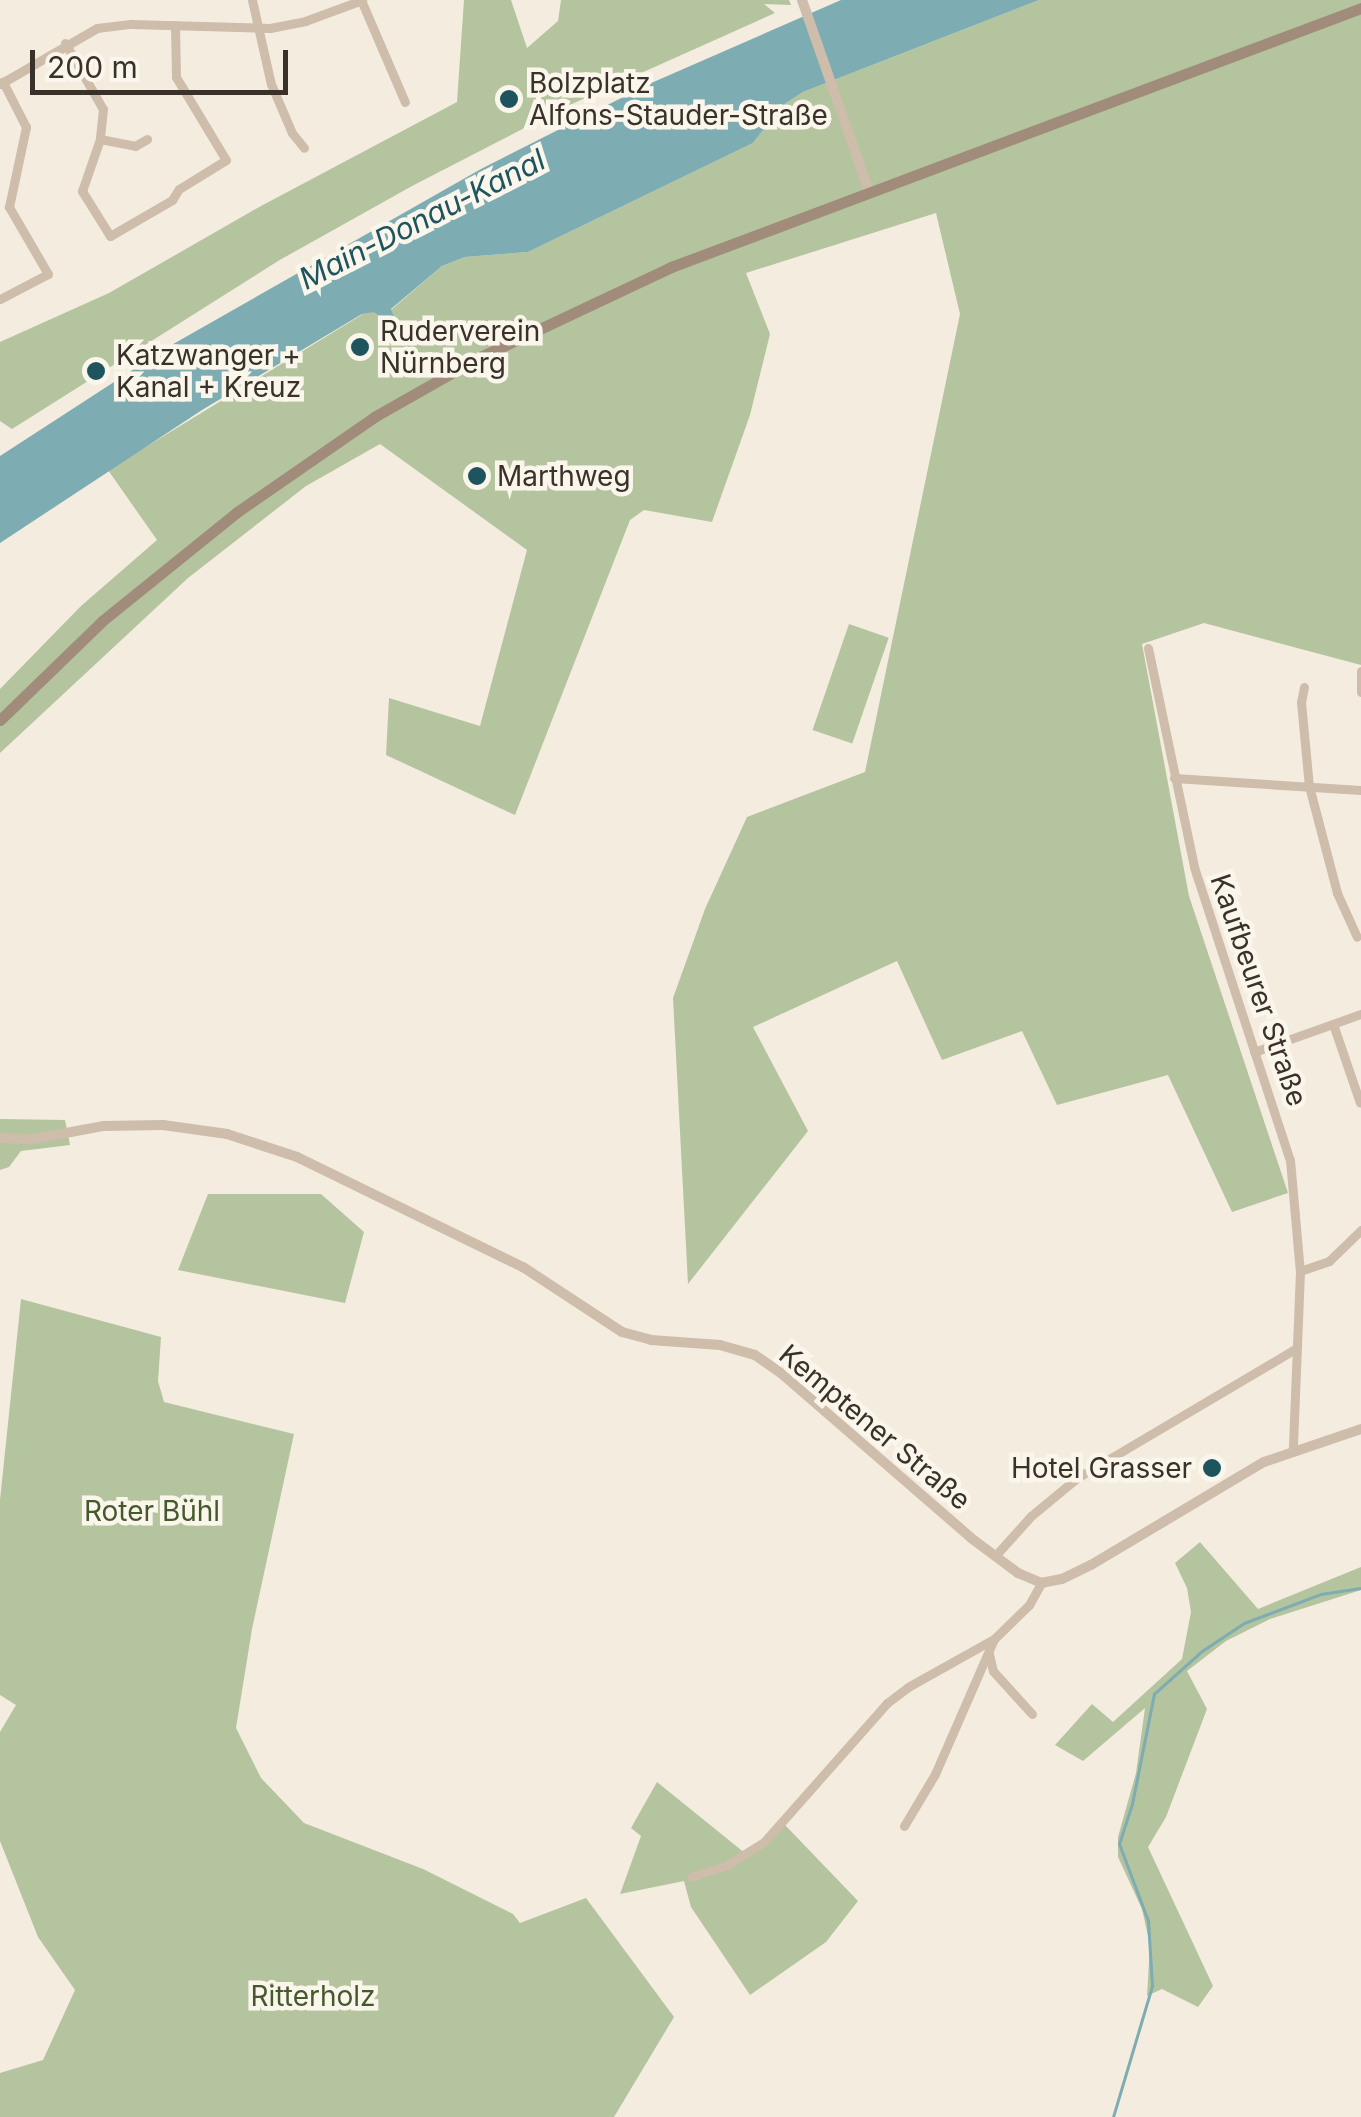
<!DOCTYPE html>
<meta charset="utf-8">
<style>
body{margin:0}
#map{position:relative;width:1361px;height:2117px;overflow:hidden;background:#f4ecdf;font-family:Inter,sans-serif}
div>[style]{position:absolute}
.green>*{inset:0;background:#b4c49e;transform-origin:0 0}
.water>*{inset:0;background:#7dacb3}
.stream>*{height:2.5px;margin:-1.25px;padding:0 1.25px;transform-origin:1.25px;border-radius:1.25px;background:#7dacb3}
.minor>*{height:9px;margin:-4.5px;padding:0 4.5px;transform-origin:4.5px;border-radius:4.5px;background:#cdbdaa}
.tertiary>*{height:10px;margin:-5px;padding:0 5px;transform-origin:5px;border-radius:5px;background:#cdbdaa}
.secondary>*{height:11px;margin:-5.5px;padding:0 5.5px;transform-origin:5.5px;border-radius:5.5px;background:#a18c7b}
.dots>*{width:28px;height:28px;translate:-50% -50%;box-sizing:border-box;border:5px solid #fbf6ec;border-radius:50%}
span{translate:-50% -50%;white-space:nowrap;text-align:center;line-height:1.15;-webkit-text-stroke:9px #fbf6ec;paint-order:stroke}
.poi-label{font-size:28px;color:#3a312a}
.left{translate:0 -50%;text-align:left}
.right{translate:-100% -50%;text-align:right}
.street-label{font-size:28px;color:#3a312a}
.park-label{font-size:28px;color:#455a2c}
.water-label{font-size:30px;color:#1d545e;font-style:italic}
.scale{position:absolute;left:30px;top:50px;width:258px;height:45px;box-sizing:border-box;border:5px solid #3a312a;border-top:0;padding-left:12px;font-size:30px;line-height:35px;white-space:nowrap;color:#3a312a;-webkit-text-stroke:8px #fbf6ec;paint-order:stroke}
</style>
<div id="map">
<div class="green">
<div style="clip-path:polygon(464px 0,511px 0,527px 48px,558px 21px,561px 0,789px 0,791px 5px,764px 4px,775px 13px,563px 108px,412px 186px,278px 261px,12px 429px,0 421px,0 342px,109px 293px,261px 206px,457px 102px)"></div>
<div style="clip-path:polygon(1039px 0,1361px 0,1361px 665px,1204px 623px,1142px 644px,1189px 896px,1288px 1193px,1232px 1212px,1168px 1075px,1057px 1105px,1022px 1031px,942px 1060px,897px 961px,753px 1027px,808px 1131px,688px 1284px,673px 998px,705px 909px,747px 817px,865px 772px,960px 314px,936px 213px,746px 273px,770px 334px,750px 415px,712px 522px,644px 510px,630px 520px,515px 815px,386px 755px,389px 698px,480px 726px,527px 550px,380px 444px,306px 486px,188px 578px,0 753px,0 689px,81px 606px,157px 540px,108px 470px,363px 314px,374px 311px,397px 323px,391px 310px,442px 266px,465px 257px,528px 252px,753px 143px,783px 105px,803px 92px)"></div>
<div style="left:849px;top:624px;width:42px;height:112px;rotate:19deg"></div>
<div style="clip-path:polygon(0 1119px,65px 1120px,70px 1145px,21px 1151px,9px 1167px,0 1170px)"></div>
<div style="clip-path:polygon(208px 1194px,321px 1194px,364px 1232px,345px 1303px,178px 1270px)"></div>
<div style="clip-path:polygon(21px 1299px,161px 1337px,158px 1381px,164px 1402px,294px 1434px,252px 1629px,236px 1728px,261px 1778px,304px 1823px,423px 1869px,513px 1914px,520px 1923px,586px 1898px,674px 2017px,614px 2117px,0 2117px,0 2073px,43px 2060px,75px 1990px,38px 1937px,0 1841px,0 1732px,16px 1705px,0 1695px,0 1500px)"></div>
<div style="clip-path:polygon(1200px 1542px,1258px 1609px,1361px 1567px,1361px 1590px,1270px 1619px,1226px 1641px,1187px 1671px,1207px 1709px,1166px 1817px,1148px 1847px,1213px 1986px,1198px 2007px,1162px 1989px,1147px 1996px,1150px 1945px,1142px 1909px,1118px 1857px,1118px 1837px,1136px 1773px,1145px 1708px,1083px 1761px,1055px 1745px,1092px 1704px,1113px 1722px,1182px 1659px,1191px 1612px,1187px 1588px,1175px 1563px)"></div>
<div style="clip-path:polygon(657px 1782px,746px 1854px,785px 1825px,858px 1901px,826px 1942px,750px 1995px,691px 1907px,684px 1881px,620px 1894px,641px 1836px,631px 1828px)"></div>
</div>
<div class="water">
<div style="clip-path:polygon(841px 0,1039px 0,803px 92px,783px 105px,753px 143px,528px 252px,465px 257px,442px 266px,391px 309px,397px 324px,393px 326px,374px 312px,362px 314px,202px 410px,0 543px,0 456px,168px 347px,481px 169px,649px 84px)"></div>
</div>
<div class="stream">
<div style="left:1113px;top:2117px;width:137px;rotate:-73.4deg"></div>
<div style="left:1152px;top:1986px;width:65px;rotate:-93.5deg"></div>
<div style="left:1148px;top:1921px;width:82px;rotate:-110.6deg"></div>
<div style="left:1119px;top:1844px;width:42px;rotate:-72deg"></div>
<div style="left:1132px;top:1804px;width:112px;rotate:-78.7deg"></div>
<div style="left:1154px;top:1694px;width:64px;rotate:-41.9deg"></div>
<div style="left:1202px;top:1651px;width:50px;rotate:-33.7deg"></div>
<div style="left:1244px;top:1623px;width:82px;rotate:-20.6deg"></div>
<div style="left:1321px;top:1594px;width:40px;rotate:-8.5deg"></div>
</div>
<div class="minor">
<div style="left:252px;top:0;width:86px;rotate:77.3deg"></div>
<div style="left:271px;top:84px;width:53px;rotate:66.8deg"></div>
<div style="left:292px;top:133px;width:19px;rotate:51deg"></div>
<div style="left:361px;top:0;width:111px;rotate:66.7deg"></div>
<div style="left:65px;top:43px;width:76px;rotate:60.1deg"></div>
<div style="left:103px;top:109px;width:30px;rotate:96deg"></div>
<div style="left:100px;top:139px;width:55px;rotate:109.1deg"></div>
<div style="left:82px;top:191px;width:53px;rotate:58.1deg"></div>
<div style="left:110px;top:236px;width:72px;rotate:-30.1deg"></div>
<div style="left:172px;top:200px;width:13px;rotate:-58deg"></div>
<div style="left:179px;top:189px;width:55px;rotate:-31.7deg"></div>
<div style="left:226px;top:160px;width:97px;rotate:-121.1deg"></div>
<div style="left:176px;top:77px;width:52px;rotate:-91.1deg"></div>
<div style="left:0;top:84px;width:112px;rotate:-30deg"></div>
<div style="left:97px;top:28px;width:34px;rotate:-7deg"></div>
<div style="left:131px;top:24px;width:139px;rotate:1.6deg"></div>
<div style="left:270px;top:28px;width:36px;rotate:-11deg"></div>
<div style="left:305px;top:21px;width:61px;rotate:-20.2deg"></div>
<div style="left:100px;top:139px;width:36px;rotate:11deg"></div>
<div style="left:135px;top:146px;width:14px;rotate:-30deg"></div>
<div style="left:0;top:299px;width:54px;rotate:-27.5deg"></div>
<div style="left:48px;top:274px;width:78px;rotate:-120.2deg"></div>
<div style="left:9px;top:207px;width:82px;rotate:-78deg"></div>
<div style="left:26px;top:127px;width:51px;rotate:-117.1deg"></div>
<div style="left:1148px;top:648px;width:224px;rotate:78.1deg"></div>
<div style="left:1194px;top:867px;width:308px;rotate:71.9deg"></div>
<div style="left:1290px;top:1160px;width:111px;rotate:84.9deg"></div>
<div style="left:1300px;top:1271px;width:178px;rotate:92.3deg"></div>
<div style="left:1361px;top:671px;width:21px;rotate:90deg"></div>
<div style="left:1304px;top:687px;width:15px;rotate:101deg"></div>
<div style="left:1301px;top:702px;width:84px;rotate:84.6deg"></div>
<div style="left:1309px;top:786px;width:111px;rotate:75.3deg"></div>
<div style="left:1337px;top:893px;width:48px;rotate:65.6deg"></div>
<div style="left:1174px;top:778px;width:187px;rotate:3.7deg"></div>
<div style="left:1333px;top:1024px;width:83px;rotate:71.1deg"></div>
<div style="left:1254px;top:1052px;width:114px;rotate:-19.6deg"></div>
<div style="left:1300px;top:1271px;width:31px;rotate:-19deg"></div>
<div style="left:1329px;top:1261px;width:45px;rotate:-44.1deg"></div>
<div style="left:995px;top:1556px;width:54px;rotate:-48deg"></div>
<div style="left:1031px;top:1516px;width:60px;rotate:-39.6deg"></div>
<div style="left:1077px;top:1478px;width:253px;rotate:-30.6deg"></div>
<div style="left:989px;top:1654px;width:17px;rotate:77deg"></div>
<div style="left:993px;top:1671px;width:58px;rotate:47.8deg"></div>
<div style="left:904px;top:1826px;width:61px;rotate:-59.2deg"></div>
<div style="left:935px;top:1774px;width:147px;rotate:-66.4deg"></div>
<div style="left:994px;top:1639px;width:49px;rotate:-44.2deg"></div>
<div style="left:1029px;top:1605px;width:25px;rotate:-61deg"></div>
<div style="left:691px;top:1877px;width:38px;rotate:-18deg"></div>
<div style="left:727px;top:1865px;width:44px;rotate:-31.9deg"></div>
<div style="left:764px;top:1842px;width:186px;rotate:-48.5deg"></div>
<div style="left:887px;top:1703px;width:26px;rotate:-37deg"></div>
<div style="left:908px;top:1687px;width:98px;rotate:-29.2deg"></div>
</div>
<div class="tertiary">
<div style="left:802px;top:0;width:202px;rotate:70.7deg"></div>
<div style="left:0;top:1138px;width:33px;rotate:2deg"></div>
<div style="left:33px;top:1139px;width:71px;rotate:-10.5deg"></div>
<div style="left:103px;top:1126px;width:60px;rotate:-1deg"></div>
<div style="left:163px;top:1125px;width:65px;rotate:8deg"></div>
<div style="left:227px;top:1134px;width:74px;rotate:18.2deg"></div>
<div style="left:297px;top:1157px;width:251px;rotate:26deg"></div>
<div style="left:523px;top:1267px;width:118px;rotate:33.3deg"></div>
<div style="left:622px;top:1332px;width:30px;rotate:15deg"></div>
<div style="left:651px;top:1340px;width:69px;rotate:4.1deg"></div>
<div style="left:720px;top:1345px;width:36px;rotate:16deg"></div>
<div style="left:755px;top:1355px;width:33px;rotate:35deg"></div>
<div style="left:782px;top:1374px;width:250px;rotate:40.9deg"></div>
<div style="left:971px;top:1538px;width:59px;rotate:36.7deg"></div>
<div style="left:1018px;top:1573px;width:25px;rotate:23deg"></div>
<div style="left:1041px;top:1583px;width:21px;rotate:-11deg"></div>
<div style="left:1062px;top:1579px;width:32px;rotate:-26deg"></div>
<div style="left:1091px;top:1565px;width:201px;rotate:-30.8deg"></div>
<div style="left:1264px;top:1462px;width:102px;rotate:-18.8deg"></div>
</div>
<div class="secondary">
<div style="left:0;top:720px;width:142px;rotate:-44.1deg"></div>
<div style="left:102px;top:621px;width:174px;rotate:-38.9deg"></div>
<div style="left:237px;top:512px;width:167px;rotate:-34.7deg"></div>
<div style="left:374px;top:417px;width:120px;rotate:-29.6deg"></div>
<div style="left:478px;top:358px;width:213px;rotate:-25.2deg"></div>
<div style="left:671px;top:267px;width:737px;rotate:-20.57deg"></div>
</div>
<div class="dots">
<div style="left:509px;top:99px;background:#1d545e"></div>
<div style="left:360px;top:347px;background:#1d545e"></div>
<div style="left:96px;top:371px;background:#1d545e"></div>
<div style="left:477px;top:476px;background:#1d545e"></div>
<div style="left:1212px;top:1468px;background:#1d545e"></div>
</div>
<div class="poi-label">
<span class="left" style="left:529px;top:99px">Bolzplatz<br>Alfons-Stauder-Straße</span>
<span class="left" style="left:380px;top:347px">Ruderverein<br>Nürnberg</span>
<span class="left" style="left:116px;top:371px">Katzwanger +<br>Kanal + Kreuz</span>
<span class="left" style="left:497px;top:476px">Marthweg</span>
<span class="right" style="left:1192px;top:1468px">Hotel Grasser</span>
</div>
<div class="street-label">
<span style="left:1259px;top:990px;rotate:71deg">Kaufbeurer Straße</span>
<span style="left:875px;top:1427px;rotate:40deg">Kemptener Straße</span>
</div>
<div class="park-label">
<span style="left:152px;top:1511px">Roter Bühl</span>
<span style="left:313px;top:1996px">Ritterholz</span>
</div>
<div class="water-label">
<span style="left:422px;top:219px;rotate:-27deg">Main-Donau-Kanal</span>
</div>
<div class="scale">200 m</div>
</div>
